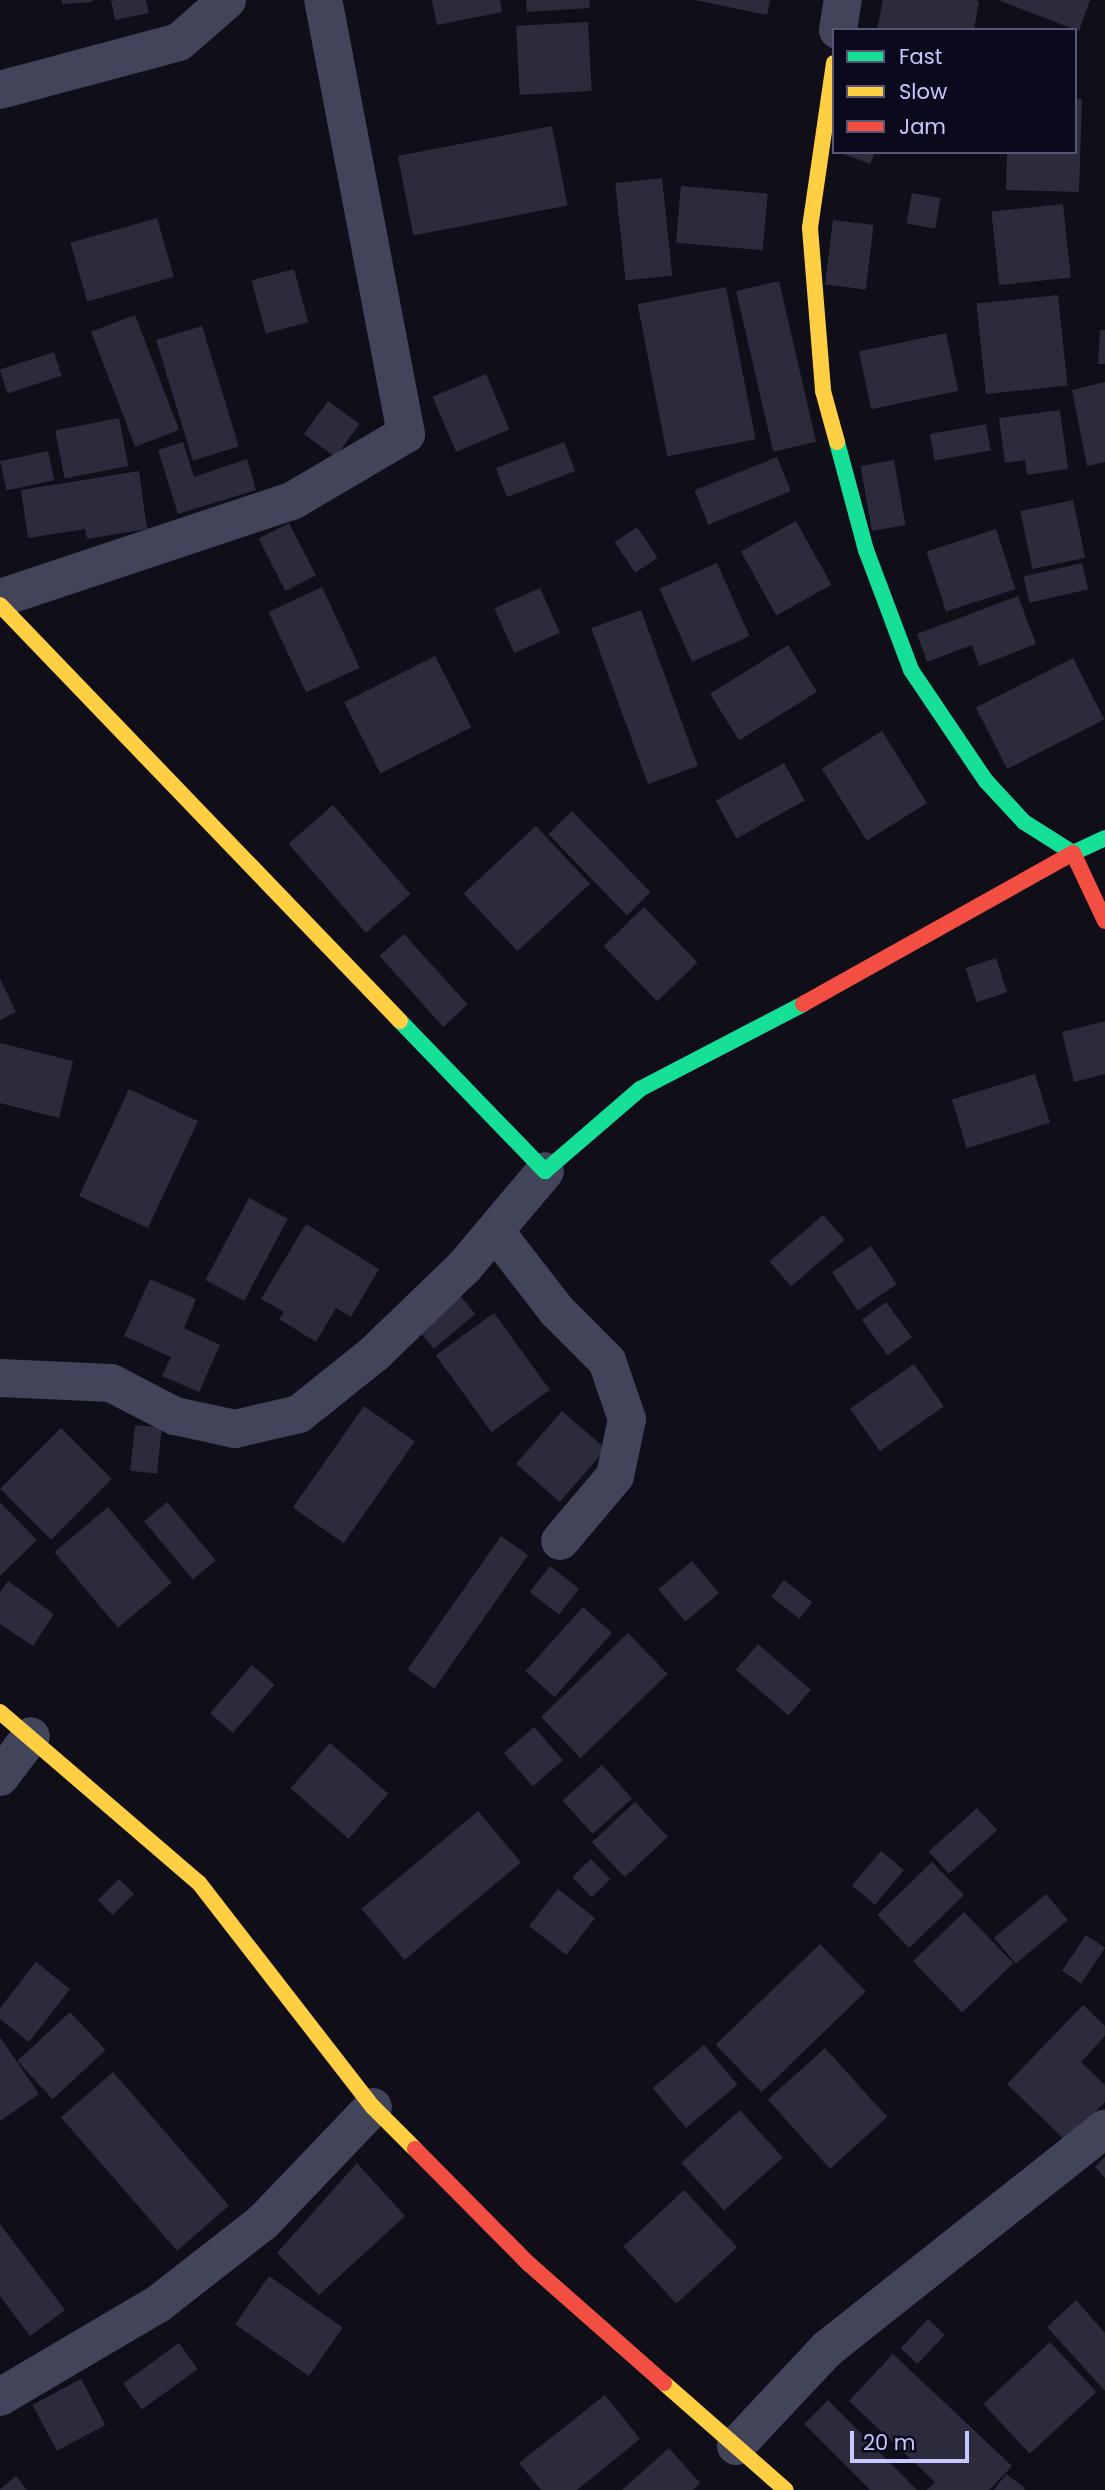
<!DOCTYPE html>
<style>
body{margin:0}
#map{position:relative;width:1105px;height:2490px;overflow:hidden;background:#0f0e19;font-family:Poppins,sans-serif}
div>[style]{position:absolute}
.building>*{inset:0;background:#2b2b3c;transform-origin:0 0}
.street>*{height:38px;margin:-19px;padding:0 19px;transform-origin:19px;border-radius:19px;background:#42445a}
.fast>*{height:16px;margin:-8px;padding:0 8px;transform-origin:8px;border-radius:8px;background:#16e098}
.slow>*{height:16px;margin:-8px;padding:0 8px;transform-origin:8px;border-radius:8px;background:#ffcf43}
.jam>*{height:16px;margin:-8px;padding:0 8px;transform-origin:8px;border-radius:8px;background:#f24e42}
span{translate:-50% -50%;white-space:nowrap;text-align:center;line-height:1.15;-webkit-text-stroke:5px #0b0a1d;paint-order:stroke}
.legend{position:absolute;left:832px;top:28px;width:245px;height:126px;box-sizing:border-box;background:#0b0a1d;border:2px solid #565677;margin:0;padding:9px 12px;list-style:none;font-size:21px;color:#c6c8ff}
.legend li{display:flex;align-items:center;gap:14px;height:35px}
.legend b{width:35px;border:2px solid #565677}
.scale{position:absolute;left:850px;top:2431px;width:119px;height:32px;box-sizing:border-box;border:4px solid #c6c8ff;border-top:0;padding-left:9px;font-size:21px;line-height:24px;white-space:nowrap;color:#c6c8ff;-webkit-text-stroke:5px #0b0a1d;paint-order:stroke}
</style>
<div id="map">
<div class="building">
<div style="clip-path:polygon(62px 0,92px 0,92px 2px,62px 4px)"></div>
<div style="clip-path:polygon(111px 0,146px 0,149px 13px,115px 20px)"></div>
<div style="clip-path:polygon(432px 0,500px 0,502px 12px,437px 25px)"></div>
<div style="clip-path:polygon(526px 0,589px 0,590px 8px,527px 12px)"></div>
<div style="clip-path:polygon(695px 0,770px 0,767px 15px)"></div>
<div style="clip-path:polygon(883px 0,973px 0,979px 1px,974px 30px,877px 30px)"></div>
<div style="clip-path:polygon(998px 0,1090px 0,1079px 31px)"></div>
<div style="left:588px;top:22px;width:69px;height:72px;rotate:87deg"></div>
<div style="clip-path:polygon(1075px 99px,1082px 99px,1079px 192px,1006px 190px,1007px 152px,1075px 152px)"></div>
<div style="left:552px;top:126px;width:81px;height:157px;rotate:79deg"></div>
<div style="clip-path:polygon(838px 152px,875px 152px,870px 164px)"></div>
<div style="left:662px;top:178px;width:98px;height:47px;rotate:84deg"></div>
<div style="left:681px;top:186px;width:87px;height:57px;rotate:5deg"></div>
<div style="left:912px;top:193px;width:29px;height:31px;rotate:10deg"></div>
<div style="left:1063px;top:204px;width:74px;height:72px;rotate:84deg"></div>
<div style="left:157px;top:218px;width:61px;height:90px;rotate:74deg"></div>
<div style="left:833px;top:220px;width:41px;height:65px;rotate:7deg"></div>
<div style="left:294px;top:269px;width:55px;height:44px;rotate:75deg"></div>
<div style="left:779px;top:281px;width:165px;height:44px;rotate:77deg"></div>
<div style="left:726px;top:287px;width:155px;height:90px;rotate:79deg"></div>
<div style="left:1058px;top:295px;width:91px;height:82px;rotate:84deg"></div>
<div style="left:135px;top:315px;width:123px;height:47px;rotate:69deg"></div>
<div style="left:202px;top:326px;width:126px;height:48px;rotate:73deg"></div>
<div style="clip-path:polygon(1100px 330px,1105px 330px,1105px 364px,1098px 364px)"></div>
<div style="left:946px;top:333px;width:59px;height:89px;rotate:78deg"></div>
<div style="left:54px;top:352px;width:25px;height:57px;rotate:72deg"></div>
<div style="left:486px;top:374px;width:60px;height:58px;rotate:67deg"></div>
<div style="clip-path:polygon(1105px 382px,1105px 462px,1087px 466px,1072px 390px)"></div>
<div style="left:328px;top:401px;width:39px;height:41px;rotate:36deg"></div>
<div style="clip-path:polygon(1060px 410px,1068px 469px,1027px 475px,1025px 460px,1005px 463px,999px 418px)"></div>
<div style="left:119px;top:418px;width:49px;height:65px;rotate:79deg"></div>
<div style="left:986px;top:424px;width:27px;height:57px;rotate:80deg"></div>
<div style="clip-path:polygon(183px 442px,194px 477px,247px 459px,256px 490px,178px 514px,158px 450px)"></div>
<div style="left:564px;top:442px;width:31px;height:73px;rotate:69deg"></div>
<div style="left:48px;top:451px;width:30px;height:49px;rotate:78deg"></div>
<div style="left:777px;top:457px;width:37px;height:89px;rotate:68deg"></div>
<div style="left:894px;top:460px;width:66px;height:34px;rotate:80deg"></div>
<div style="clip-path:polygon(139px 471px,147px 529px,87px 539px,85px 529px,28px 538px,21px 490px)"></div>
<div style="left:1073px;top:500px;width:59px;height:54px;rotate:78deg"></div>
<div style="left:796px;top:521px;width:73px;height:63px;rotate:61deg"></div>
<div style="left:289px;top:523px;width:59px;height:34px;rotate:63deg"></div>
<div style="left:637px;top:527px;width:37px;height:27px;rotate:56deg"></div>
<div style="left:996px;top:529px;width:63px;height:73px;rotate:72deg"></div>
<div style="left:717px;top:563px;width:80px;height:63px;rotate:66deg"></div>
<div style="left:1082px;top:563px;width:27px;height:60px;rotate:77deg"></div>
<div style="left:322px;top:587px;width:89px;height:59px;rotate:65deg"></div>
<div style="left:540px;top:588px;width:49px;height:50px;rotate:66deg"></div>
<div style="clip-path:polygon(1018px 596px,1036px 644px,979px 666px,972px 645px,927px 662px,917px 634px)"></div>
<div style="left:641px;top:610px;width:166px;height:53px;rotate:70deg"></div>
<div style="left:788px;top:645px;width:55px;height:92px;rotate:58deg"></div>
<div style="left:435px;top:656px;width:80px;height:102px;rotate:63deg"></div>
<div style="left:1073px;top:658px;width:69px;height:109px;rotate:63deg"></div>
<div style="left:882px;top:731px;width:85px;height:71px;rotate:58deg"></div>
<div style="left:784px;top:763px;width:43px;height:78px;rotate:61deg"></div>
<div style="left:333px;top:805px;width:118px;height:59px;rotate:49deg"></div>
<div style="left:572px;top:811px;width:113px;height:33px;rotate:46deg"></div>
<div style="left:536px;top:826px;width:79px;height:99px;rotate:47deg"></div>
<div style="left:644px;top:907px;width:77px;height:56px;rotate:46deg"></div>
<div style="left:404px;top:934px;width:95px;height:33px;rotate:48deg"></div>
<div style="left:996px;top:958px;width:36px;height:32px;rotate:72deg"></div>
<div style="clip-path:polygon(0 979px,16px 1012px,0 1020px)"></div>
<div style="clip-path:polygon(1105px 1021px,1105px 1074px,1074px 1082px,1062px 1032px)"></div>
<div style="clip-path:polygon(0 1043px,73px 1061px,59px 1118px,0 1103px)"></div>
<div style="left:1035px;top:1074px;width:51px;height:87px;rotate:73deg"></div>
<div style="left:129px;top:1089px;width:76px;height:118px;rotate:25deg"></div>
<div style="left:249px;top:1198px;width:44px;height:93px;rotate:28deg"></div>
<div style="left:823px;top:1215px;width:33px;height:71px;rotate:49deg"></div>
<div style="clip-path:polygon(306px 1224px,379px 1269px,351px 1317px,336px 1308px,316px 1342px,279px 1319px,284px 1312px,261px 1299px)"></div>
<div style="left:871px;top:1246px;width:46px;height:47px;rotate:56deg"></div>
<div style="clip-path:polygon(150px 1279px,196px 1299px,184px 1328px,220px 1345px,199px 1392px,162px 1376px,171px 1357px,124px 1336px)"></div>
<div style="left:456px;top:1291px;width:30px;height:54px;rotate:50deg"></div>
<div style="left:886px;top:1302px;width:44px;height:30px;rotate:54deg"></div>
<div style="left:494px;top:1313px;width:95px;height:72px;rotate:54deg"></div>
<div style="left:914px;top:1364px;width:52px;height:78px;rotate:55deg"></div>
<div style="left:364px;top:1406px;width:62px;height:124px;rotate:35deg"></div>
<div style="left:562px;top:1411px;width:58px;height:70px;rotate:41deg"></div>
<div style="left:135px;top:1425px;width:27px;height:46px;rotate:6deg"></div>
<div style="left:61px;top:1428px;width:72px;height:86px;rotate:45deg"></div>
<div style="clip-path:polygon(0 1502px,37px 1540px,0 1576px)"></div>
<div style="left:167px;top:1502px;width:76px;height:30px;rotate:50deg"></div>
<div style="left:108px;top:1507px;width:99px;height:70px;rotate:50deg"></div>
<div style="left:501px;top:1536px;width:33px;height:163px;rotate:35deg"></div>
<div style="left:692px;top:1561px;width:42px;height:44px;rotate:50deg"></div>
<div style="left:550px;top:1566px;width:37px;height:33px;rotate:38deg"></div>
<div style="left:784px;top:1580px;width:36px;height:21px;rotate:38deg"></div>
<div style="clip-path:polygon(8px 1581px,54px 1614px,33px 1646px,0 1624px,0 1592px)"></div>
<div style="left:583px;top:1607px;width:39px;height:86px;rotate:42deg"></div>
<div style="left:628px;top:1633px;width:57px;height:121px;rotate:46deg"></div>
<div style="left:758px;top:1644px;width:70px;height:34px;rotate:41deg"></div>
<div style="left:252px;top:1665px;width:30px;height:64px;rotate:41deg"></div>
<div style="left:534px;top:1727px;width:44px;height:40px;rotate:49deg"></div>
<div style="left:330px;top:1743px;width:77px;height:60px;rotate:41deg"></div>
<div style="left:602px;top:1765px;width:45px;height:53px;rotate:48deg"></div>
<div style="left:635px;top:1802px;width:48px;height:59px;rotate:47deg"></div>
<div style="left:977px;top:1808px;width:30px;height:65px;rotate:48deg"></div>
<div style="left:478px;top:1811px;width:67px;height:152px;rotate:50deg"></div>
<div style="left:881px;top:1851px;width:30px;height:45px;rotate:40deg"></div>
<div style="left:591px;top:1859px;width:28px;height:26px;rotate:46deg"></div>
<div style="left:932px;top:1862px;width:46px;height:76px;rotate:46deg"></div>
<div style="left:119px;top:1879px;width:21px;height:30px;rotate:45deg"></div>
<div style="left:558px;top:1889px;width:47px;height:47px;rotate:38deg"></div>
<div style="left:1046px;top:1894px;width:34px;height:68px;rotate:50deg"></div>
<div style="left:964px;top:1912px;width:71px;height:71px;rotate:46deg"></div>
<div style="left:1086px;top:1935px;width:23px;height:43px;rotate:34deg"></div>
<div style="left:820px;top:1944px;width:66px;height:145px;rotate:46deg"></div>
<div style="clip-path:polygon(36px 1962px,70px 1989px,29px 2042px,0 2019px,0 2008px)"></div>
<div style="clip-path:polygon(1083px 2005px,1105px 2026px,1105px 2036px,1081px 2062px,1105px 2085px,1105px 2102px,1067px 2142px,1007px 2084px)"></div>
<div style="left:70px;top:2012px;width:52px;height:72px;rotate:47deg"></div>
<div style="clip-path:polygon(0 2037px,39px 2094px,0 2121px)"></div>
<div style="left:704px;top:2045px;width:52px;height:67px;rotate:50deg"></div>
<div style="left:825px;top:2048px;width:93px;height:77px;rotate:48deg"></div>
<div style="left:113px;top:2072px;width:177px;height:69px;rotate:49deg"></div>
<div style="left:740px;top:2110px;width:64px;height:79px;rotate:48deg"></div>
<div style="clip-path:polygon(1105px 2157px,1105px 2178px,1095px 2167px)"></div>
<div style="clip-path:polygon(357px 2163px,405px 2216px,319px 2295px,277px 2253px)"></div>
<div style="left:684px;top:2190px;width:78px;height:83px;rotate:47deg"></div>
<div style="clip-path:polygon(0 2224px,65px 2310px,30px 2336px,0 2296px)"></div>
<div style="left:269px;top:2276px;width:90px;height:59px;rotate:35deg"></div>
<div style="clip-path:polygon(1076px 2300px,1105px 2333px,1105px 2391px,1047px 2327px)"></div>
<div style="left:928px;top:2319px;width:23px;height:40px;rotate:43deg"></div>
<div style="left:1050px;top:2342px;width:68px;height:91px;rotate:47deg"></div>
<div style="left:179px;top:2343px;width:32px;height:69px;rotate:54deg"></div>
<div style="clip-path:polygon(893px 2354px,1012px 2466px,989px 2490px,927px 2490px,935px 2482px,849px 2401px)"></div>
<div style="left:81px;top:2379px;width:52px;height:55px;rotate:62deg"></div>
<div style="clip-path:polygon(605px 2395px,640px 2439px,577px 2490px,541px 2490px,519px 2463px)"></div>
<div style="clip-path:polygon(828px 2400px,917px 2490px,870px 2490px,804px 2424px)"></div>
<div style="clip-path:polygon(669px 2448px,700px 2483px,693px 2490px,622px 2490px)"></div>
<div style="clip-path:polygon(1006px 2474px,1025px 2488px,1024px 2490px,994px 2490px)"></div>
<div style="clip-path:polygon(16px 2476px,27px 2490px,0 2490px,0 2489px)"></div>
</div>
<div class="street">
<div style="left:838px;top:30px;width:30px;rotate:-81deg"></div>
<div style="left:0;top:90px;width:185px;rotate:-15deg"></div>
<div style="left:179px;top:42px;width:64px;rotate:-41.2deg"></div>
<div style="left:0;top:598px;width:308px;rotate:-18.4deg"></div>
<div style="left:292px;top:501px;width:132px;rotate:-30.4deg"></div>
<div style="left:406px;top:434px;width:442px;rotate:-100.8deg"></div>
<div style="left:495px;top:1231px;width:101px;rotate:52.2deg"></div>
<div style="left:557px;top:1311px;width:71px;rotate:45deg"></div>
<div style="left:607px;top:1361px;width:61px;rotate:71deg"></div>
<div style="left:627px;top:1419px;width:58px;rotate:101.9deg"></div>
<div style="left:615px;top:1476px;width:85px;rotate:130.2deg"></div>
<div style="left:0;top:1378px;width:111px;rotate:2.6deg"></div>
<div style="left:111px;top:1383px;width:72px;rotate:27.3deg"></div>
<div style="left:175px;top:1416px;width:61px;rotate:12.2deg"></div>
<div style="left:235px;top:1429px;width:66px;rotate:-13.2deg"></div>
<div style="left:299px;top:1414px;width:96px;rotate:-38.7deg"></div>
<div style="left:374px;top:1354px;width:127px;rotate:-44deg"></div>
<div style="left:465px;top:1266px;width:124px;rotate:-49.9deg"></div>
<div style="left:0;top:1777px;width:51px;rotate:-52.9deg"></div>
<div style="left:0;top:2397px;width:183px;rotate:-30.5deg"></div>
<div style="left:158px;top:2304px;width:133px;rotate:-38deg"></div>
<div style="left:263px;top:2222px;width:159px;rotate:-46.3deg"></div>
<div style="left:736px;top:2446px;width:133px;rotate:-46.8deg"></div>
<div style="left:827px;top:2349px;width:355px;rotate:-38.4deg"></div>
</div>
<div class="fast">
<div style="left:837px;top:442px;width:112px;rotate:75deg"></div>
<div style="left:866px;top:550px;width:128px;rotate:69.4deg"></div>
<div style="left:911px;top:670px;width:134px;rotate:56deg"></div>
<div style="left:986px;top:781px;width:56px;rotate:47.2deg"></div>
<div style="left:1024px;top:822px;width:58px;rotate:32.3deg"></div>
<div style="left:1073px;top:853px;width:35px;rotate:-25deg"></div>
<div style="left:400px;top:1021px;width:209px;rotate:46deg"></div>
<div style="left:545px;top:1171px;width:125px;rotate:-40.8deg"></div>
<div style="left:640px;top:1089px;width:184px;rotate:-27.5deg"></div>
</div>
<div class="slow">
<div style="left:834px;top:63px;width:167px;rotate:98.3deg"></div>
<div style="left:810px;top:228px;width:164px;rotate:85.4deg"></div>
<div style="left:823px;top:391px;width:53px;rotate:74.6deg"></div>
<div style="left:0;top:605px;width:577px;rotate:46.12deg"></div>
<div style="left:0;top:1712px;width:262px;rotate:40.7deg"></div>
<div style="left:199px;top:1883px;width:284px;rotate:52.2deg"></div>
<div style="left:373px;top:2107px;width:59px;rotate:45deg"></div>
<div style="left:664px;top:2383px;width:162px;rotate:41.3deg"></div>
</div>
<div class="jam">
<div style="left:803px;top:1004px;width:309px;rotate:-29.2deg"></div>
<div style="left:1073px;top:853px;width:75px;rotate:64.8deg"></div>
<div style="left:415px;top:2149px;width:162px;rotate:45.3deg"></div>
<div style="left:529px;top:2264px;width:180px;rotate:41.4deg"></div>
</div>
<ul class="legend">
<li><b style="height:9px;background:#16e098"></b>Fast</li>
<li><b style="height:9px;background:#ffcf43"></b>Slow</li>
<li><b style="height:9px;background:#f24e42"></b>Jam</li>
</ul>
<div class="scale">20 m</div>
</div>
